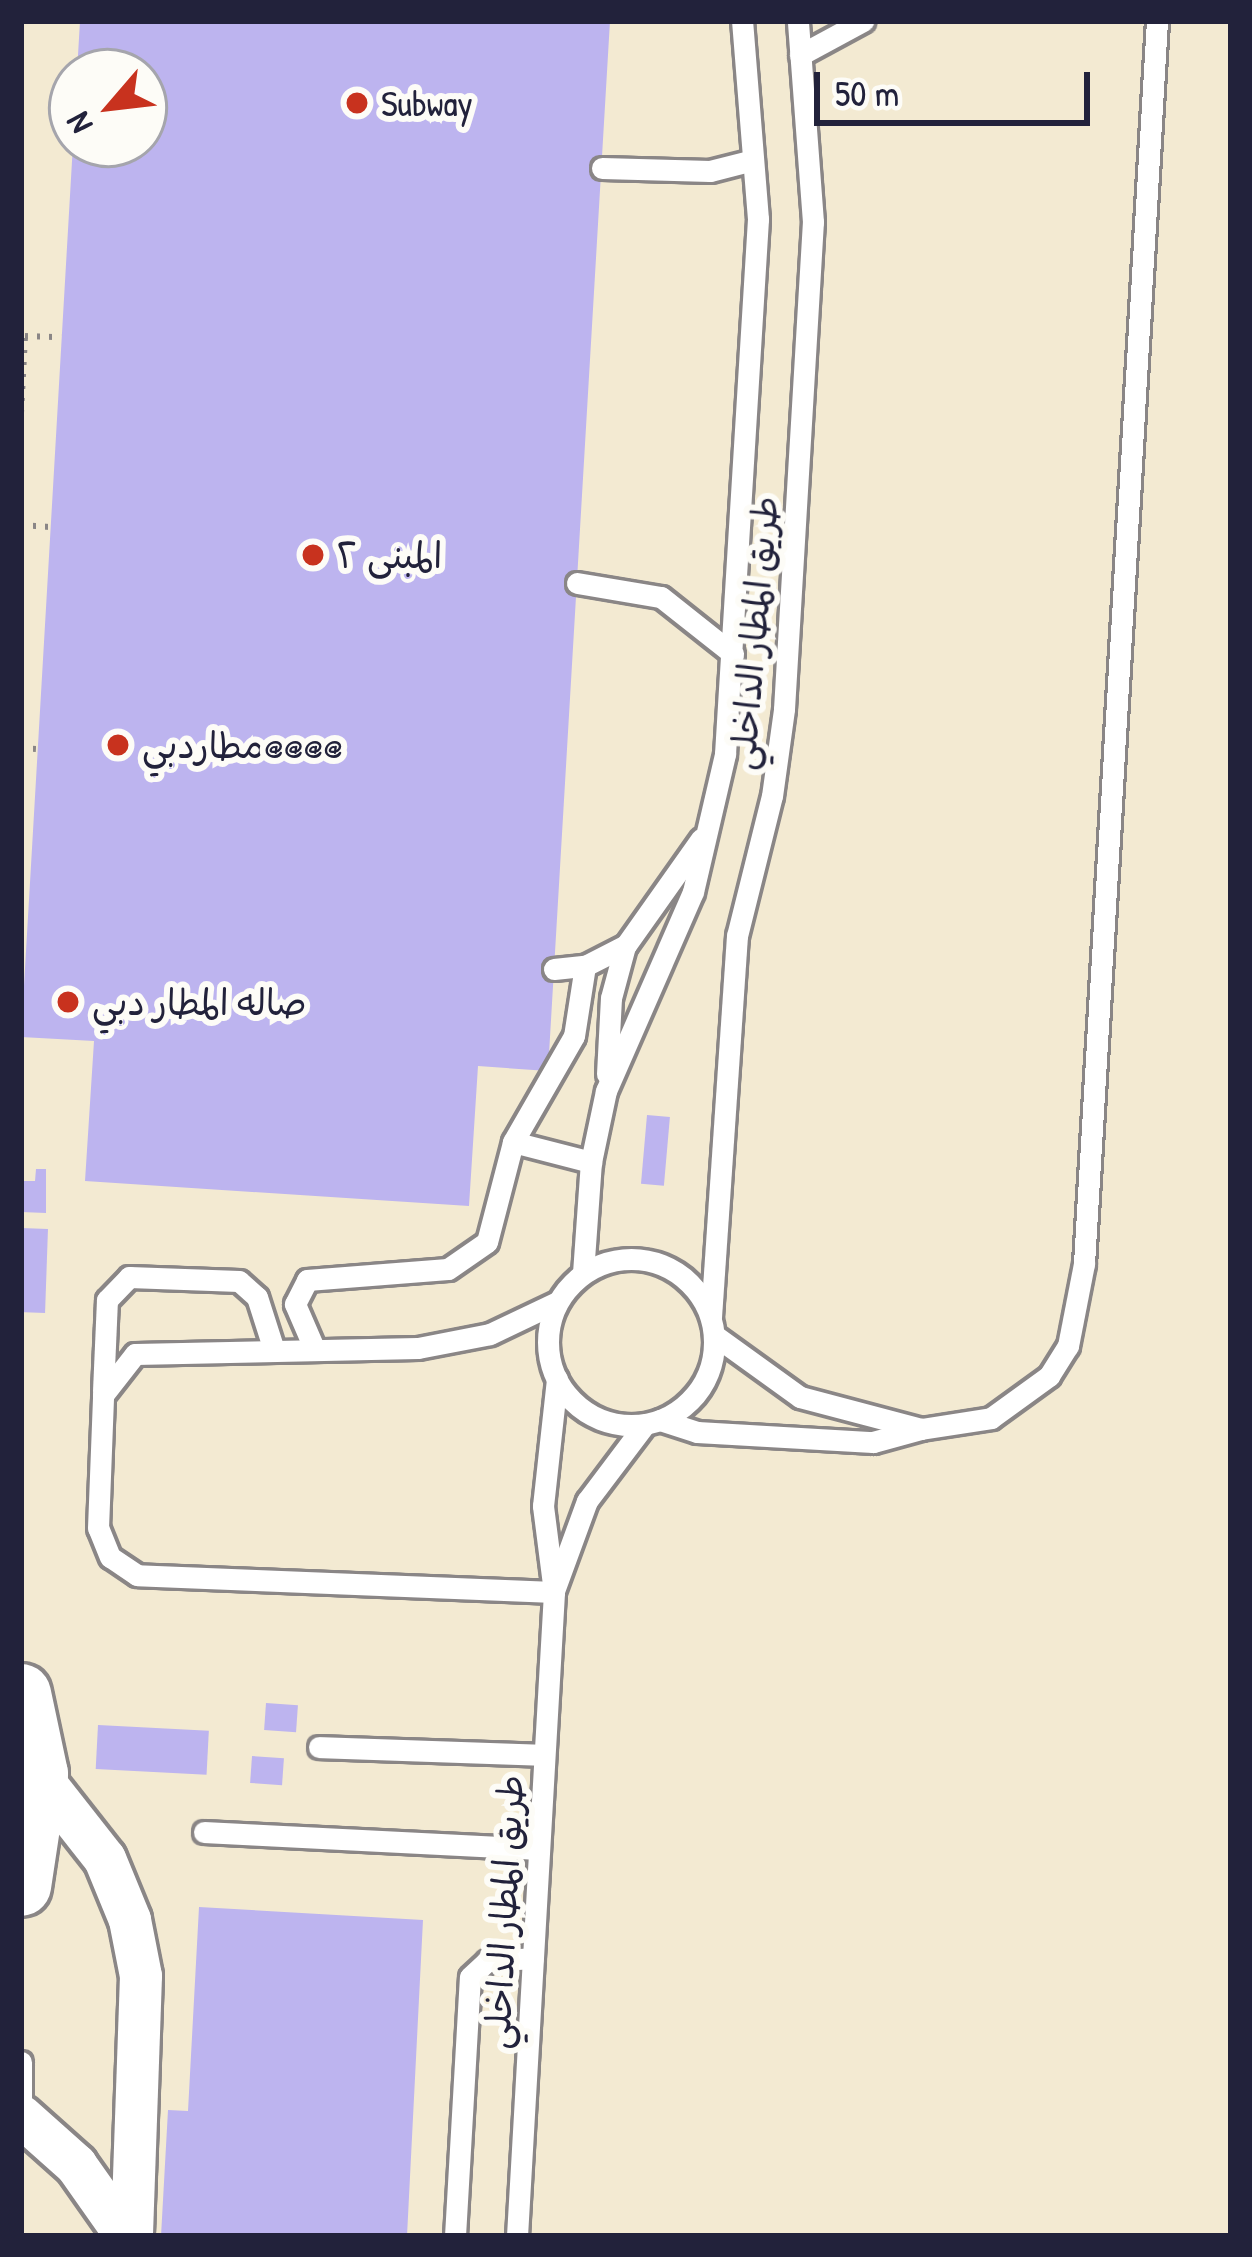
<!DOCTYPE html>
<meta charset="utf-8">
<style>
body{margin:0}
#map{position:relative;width:1252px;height:2257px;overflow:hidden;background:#f3ead2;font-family:"Patrick Hand","Playpen Sans Arabic",sans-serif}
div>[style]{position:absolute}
.building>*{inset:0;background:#bdb4ef;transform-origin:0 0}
.path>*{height:6px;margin-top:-3px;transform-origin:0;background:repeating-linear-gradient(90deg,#8a8686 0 3px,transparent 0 12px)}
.roads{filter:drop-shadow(3px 0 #8a8686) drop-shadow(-3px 0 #8a8686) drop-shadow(0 3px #8a8686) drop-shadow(0 -3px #8a8686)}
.lane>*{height:21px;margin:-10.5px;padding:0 10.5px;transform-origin:10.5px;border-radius:10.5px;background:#fff}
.lane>.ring{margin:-10.5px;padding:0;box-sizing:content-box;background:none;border:21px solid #fff;border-radius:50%}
.street>*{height:42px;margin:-21px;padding:0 21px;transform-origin:21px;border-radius:21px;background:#fff}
.secondary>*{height:60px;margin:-30px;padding:0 30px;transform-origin:30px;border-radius:30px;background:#fff}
.dots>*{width:33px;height:33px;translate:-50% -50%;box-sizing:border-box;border:6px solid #fdfcf7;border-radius:50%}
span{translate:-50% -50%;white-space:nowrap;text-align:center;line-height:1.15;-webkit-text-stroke:12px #fdfcf7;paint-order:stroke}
.poi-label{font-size:36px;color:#22223b}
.left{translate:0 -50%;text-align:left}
.street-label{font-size:36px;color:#22223b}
.frame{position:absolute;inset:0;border:24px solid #22223b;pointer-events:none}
.north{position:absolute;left:48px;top:48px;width:120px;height:120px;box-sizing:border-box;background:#fdfcf7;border:3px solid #a5a5ac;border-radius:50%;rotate:242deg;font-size:33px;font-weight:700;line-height:48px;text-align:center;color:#22223b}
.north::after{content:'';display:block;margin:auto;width:42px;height:54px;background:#c8321e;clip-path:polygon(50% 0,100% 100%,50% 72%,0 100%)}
.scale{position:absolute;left:814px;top:72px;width:276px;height:54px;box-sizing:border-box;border:6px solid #22223b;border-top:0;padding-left:15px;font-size:36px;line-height:42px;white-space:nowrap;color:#22223b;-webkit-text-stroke:9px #fdfcf7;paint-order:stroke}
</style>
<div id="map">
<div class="building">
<div style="clip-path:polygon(80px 21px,610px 21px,548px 1071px,478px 1066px,469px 1206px,85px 1181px,94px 1041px,21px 1037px,73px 144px,144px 144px,144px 72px,77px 72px)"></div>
<div style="left:647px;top:1115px;width:23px;height:69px;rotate:5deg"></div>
<div style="clip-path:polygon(36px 1169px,46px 1169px,46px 1213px,21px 1212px,21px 1181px,35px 1181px)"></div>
<div style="left:21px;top:1228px;width:27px;height:84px;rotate:2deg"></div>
<div style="left:266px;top:1703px;width:32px;height:27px;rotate:4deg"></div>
<div style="left:98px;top:1725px;width:111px;height:44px;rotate:3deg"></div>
<div style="left:252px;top:1756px;width:32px;height:27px;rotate:4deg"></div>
<div style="clip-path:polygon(199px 1907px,423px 1920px,407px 2236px,161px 2236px,168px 2110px,188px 2111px)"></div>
</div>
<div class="path">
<div style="left:21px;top:413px;width:77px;rotate:-87deg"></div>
<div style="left:25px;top:336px;width:36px;rotate:2deg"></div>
<div style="left:21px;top:525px;width:29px;rotate:4deg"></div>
<div style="left:21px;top:748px;width:15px;rotate:4deg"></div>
</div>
<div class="roads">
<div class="lane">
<div style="left:800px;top:55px;width:72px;rotate:-28.4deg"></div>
<div style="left:602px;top:168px;width:108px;rotate:1.6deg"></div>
<div style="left:710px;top:171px;width:44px;rotate:-14.3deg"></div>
<div style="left:577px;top:583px;width:85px;rotate:9.5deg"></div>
<div style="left:661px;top:597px;width:92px;rotate:38.4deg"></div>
<div style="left:554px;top:969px;width:31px;rotate:-6deg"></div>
<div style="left:585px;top:966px;width:46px;rotate:-27.1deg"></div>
<div style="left:626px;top:945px;width:130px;rotate:-54.7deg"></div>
<div style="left:607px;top:1074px;width:76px;rotate:-87deg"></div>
<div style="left:611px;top:998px;width:54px;rotate:-74.9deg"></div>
<div style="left:513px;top:1142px;width:81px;rotate:14.4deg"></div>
<div class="ring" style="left:548px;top:1259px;width:145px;height:145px"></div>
<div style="left:583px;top:1273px;width:111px;rotate:-85.9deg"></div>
<div style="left:591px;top:1162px;width:73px;rotate:-78.1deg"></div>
<div style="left:606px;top:1091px;width:217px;rotate:-66.4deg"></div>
<div style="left:693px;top:892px;width:142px;rotate:-76.9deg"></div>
<div style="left:725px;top:754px;width:536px;rotate:-86.47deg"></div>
<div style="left:758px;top:219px;width:199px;rotate:-94.6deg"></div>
<div style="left:711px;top:1317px;width:382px;rotate:-86.1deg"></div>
<div style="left:737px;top:936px;width:144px;rotate:-76deg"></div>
<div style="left:772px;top:796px;width:88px;rotate:-82.1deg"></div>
<div style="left:784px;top:709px;width:488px;rotate:-86.6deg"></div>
<div style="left:813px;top:222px;width:202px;rotate:-94.3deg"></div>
<div style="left:714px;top:1335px;width:106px;rotate:35.8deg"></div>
<div style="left:800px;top:1397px;width:125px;rotate:14.8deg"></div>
<div style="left:921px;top:1429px;width:71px;rotate:-8.9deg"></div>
<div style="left:991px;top:1418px;width:72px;rotate:-35.9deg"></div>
<div style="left:1049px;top:1376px;width:36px;rotate:-58deg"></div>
<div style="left:1068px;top:1346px;width:84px;rotate:-79deg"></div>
<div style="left:1084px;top:1264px;width:1245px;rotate:-86.64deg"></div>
<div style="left:314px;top:1348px;width:48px;rotate:-113.4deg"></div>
<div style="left:295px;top:1304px;width:27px;rotate:-63deg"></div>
<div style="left:307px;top:1280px;width:141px;rotate:-4.5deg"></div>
<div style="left:448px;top:1269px;width:47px;rotate:-34.7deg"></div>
<div style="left:487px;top:1242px;width:103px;rotate:-75.4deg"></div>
<div style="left:513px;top:1142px;width:122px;rotate:-60.1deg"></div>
<div style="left:574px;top:1036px;width:71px;rotate:-81.1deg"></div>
<div style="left:103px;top:1391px;width:91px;rotate:-87.5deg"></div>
<div style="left:107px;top:1300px;width:32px;rotate:-46deg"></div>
<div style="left:129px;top:1277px;width:110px;rotate:2.1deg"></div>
<div style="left:239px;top:1281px;width:24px;rotate:42deg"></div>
<div style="left:257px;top:1297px;width:52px;rotate:72.3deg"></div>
<div style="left:660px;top:1420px;width:39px;rotate:18deg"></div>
<div style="left:697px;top:1432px;width:176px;rotate:3.3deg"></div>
<div style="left:873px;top:1442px;width:50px;rotate:-15.2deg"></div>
<div style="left:554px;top:1591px;width:96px;rotate:-69.9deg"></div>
<div style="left:587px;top:1501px;width:96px;rotate:-53deg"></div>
<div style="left:554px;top:1592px;width:417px;rotate:-177.7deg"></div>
<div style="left:137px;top:1575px;width:32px;rotate:-146deg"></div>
<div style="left:110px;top:1557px;width:31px;rotate:-112deg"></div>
<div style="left:98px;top:1528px;width:133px;rotate:-87.8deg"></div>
<div style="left:103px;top:1395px;width:52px;rotate:-52deg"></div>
<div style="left:135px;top:1354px;width:283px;rotate:-1.2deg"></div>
<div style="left:418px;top:1348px;width:73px;rotate:-11deg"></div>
<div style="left:490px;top:1334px;width:74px;rotate:-25.5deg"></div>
<div style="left:319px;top:1747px;width:225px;rotate:2deg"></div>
<div style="left:204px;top:1832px;width:335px;rotate:2.9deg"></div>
<div style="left:21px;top:2062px;width:47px;rotate:90deg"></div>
<div style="left:455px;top:2236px;width:259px;rotate:-86.7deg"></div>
<div style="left:470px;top:1977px;width:23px;rotate:-43deg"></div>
<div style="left:487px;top:1961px;width:46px;rotate:-3.7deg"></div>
<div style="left:517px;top:2236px;width:645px;rotate:-86.71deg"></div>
<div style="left:554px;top:1592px;width:87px;rotate:-97.3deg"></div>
<div style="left:543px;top:1506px;width:128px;rotate:-83.7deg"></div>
</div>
<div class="street">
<div style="left:38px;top:1774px;width:108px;rotate:51.8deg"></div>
<div style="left:105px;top:1859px;width:66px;rotate:67.7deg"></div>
<div style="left:130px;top:1920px;width:57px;rotate:78.9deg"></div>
<div style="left:141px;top:1976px;width:260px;rotate:92deg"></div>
<div style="left:21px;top:2116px;width:74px;rotate:41.7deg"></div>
<div style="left:76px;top:2165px;width:87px;rotate:54.8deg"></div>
</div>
<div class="secondary">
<div style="left:21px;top:1694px;width:82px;rotate:78deg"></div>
<div style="left:38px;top:1774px;width:113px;rotate:98.6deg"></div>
</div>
</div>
<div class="dots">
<div style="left:357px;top:103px;background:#c8321e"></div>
<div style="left:313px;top:555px;background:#c8321e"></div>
<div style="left:118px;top:745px;background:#c8321e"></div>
<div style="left:68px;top:1002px;background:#c8321e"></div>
</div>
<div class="poi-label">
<span class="left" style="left:381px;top:103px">Subway</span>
<span class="left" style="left:337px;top:555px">المبنى ٢</span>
<span class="left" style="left:142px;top:745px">مطاردبي@@@@</span>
<span class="left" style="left:92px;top:1002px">صاله المطار دبي</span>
</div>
<div class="street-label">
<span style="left:753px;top:633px;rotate:-85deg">طريق المطار الداخلي</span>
<span style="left:503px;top:1912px;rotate:-87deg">طريق المطار الداخلي</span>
</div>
<div class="frame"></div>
<div class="north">N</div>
<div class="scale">50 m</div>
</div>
